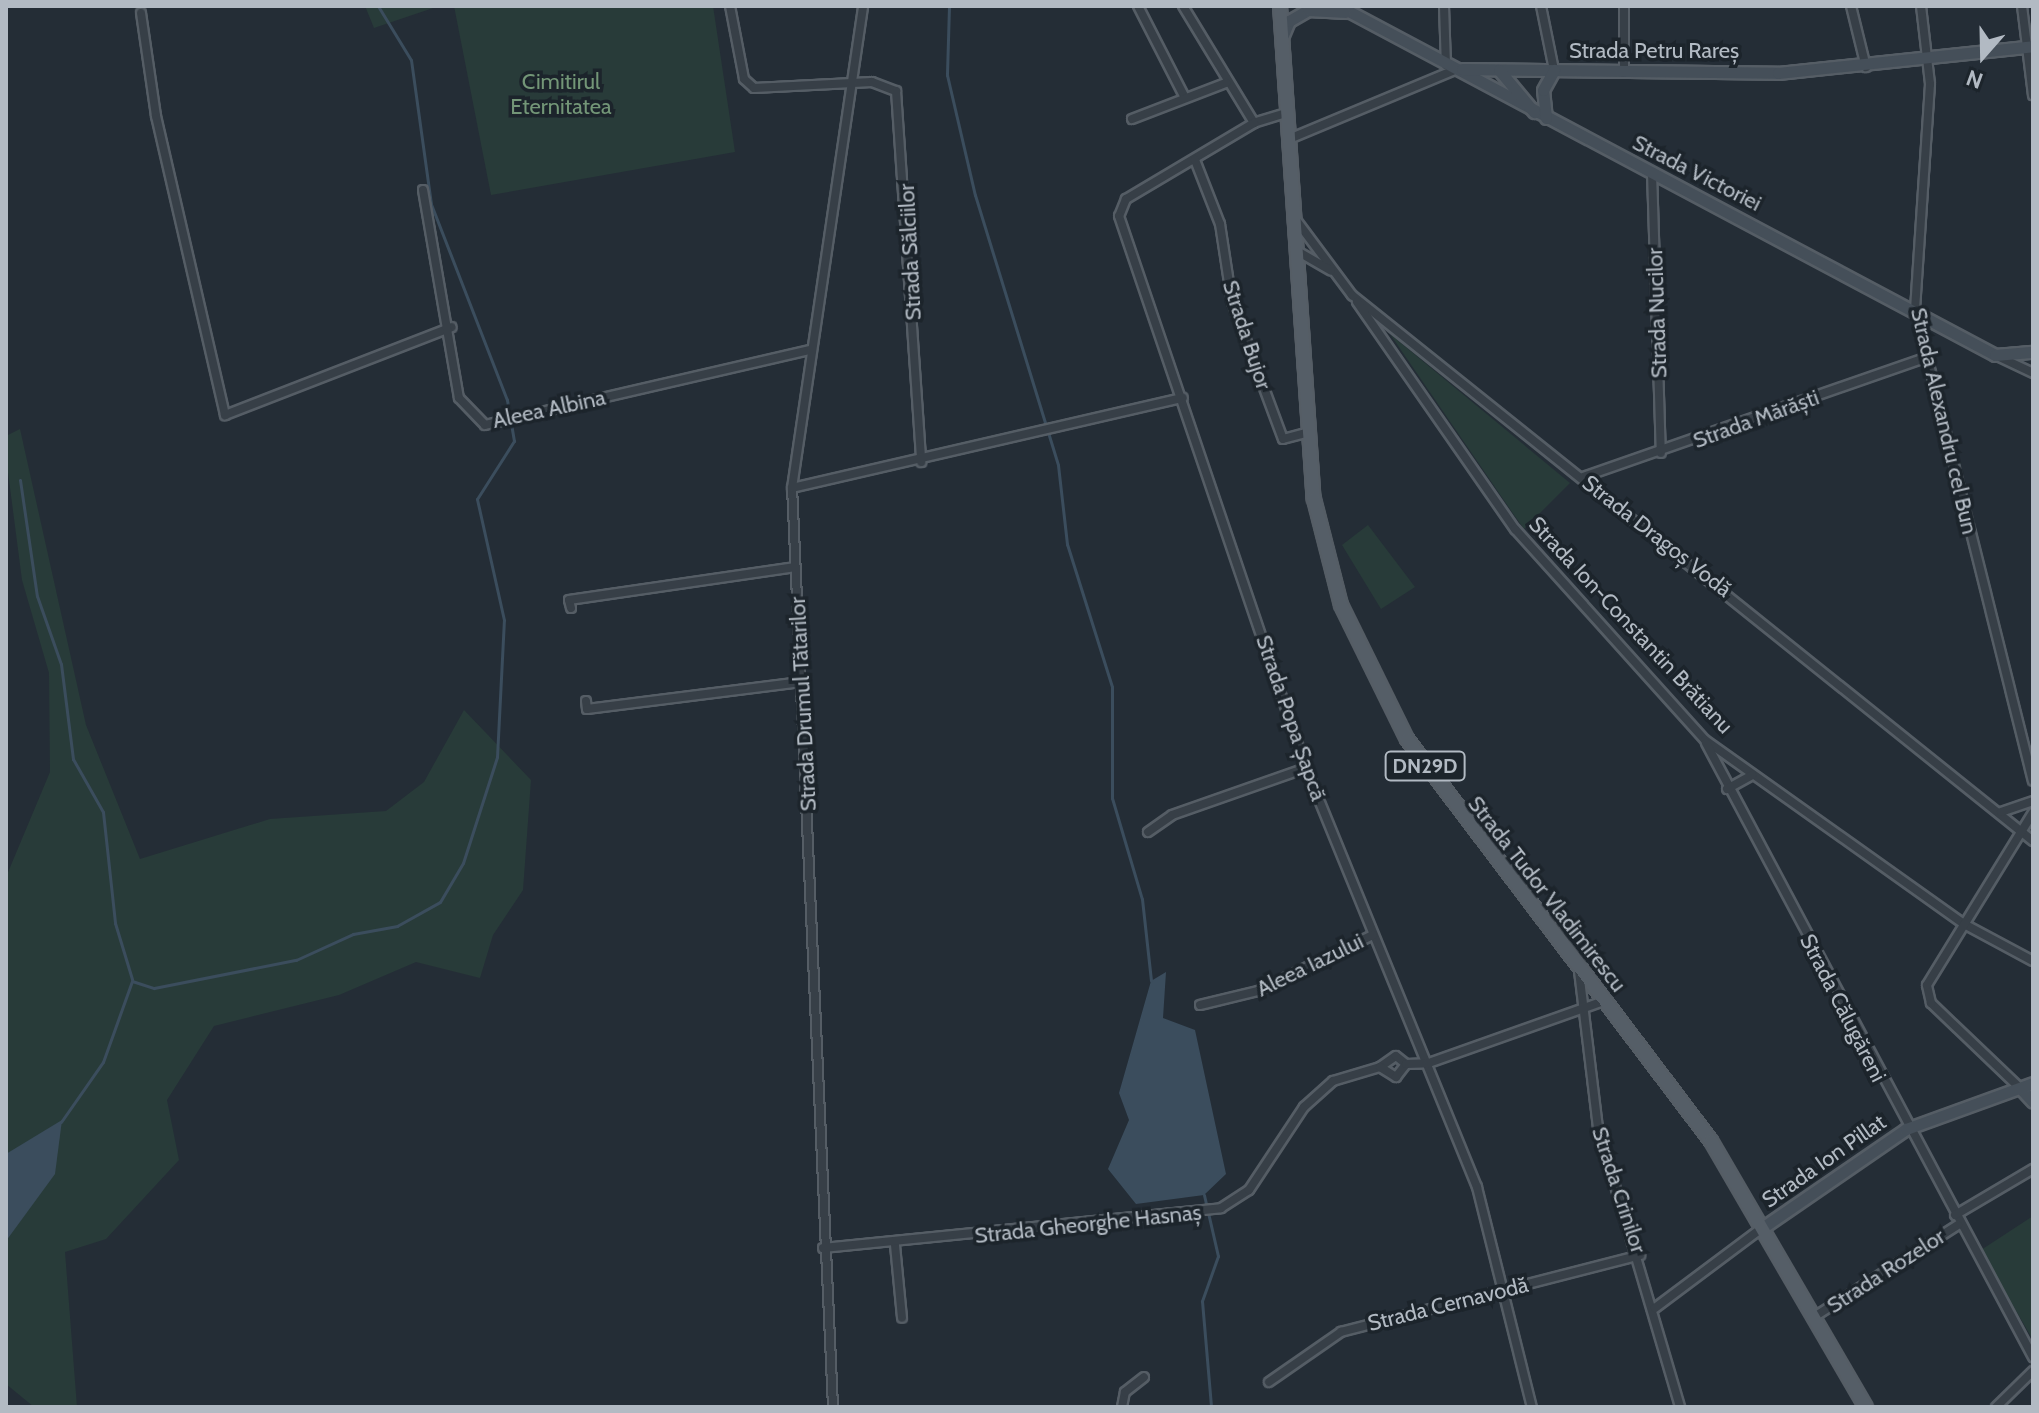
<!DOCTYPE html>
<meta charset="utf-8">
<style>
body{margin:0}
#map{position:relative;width:2039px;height:1413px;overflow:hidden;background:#242d36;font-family:Cabin,sans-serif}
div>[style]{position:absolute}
.green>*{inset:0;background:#283b39}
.water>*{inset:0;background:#3b4d5d}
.stream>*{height:3px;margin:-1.5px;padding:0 1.5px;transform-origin:1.5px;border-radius:1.5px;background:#3b4d5d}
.roads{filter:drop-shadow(2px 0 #555d65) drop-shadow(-2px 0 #555d65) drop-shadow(0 2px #555d65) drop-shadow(0 -2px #555d65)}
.street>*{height:8px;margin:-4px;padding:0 4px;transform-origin:4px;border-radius:4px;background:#373f47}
.secondary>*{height:11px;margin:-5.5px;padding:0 5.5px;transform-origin:5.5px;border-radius:5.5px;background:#454f59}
.primary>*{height:12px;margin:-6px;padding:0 6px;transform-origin:6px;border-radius:6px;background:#555e67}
span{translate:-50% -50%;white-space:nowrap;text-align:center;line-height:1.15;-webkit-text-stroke:7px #1c242b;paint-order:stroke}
.shield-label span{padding:2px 6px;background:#1c242b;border:2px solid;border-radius:6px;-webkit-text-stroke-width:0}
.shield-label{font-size:20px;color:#b2bac3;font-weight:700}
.street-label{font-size:22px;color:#b2bac3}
.park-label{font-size:22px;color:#739677}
.frame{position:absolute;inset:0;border:8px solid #b2bac3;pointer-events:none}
.north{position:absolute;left:1943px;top:16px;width:80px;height:80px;-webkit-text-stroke:6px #1c242b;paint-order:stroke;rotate:200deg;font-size:22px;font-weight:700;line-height:32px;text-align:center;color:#b2bac3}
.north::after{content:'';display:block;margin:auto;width:28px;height:36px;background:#b2bac3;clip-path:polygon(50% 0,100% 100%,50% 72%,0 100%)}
</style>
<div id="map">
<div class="green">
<div style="clip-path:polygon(365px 6px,439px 6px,374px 28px)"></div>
<div style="clip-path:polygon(454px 6px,713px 6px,735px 152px,491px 195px)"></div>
<div style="clip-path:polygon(1390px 334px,1570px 483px,1524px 529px,1512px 512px)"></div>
<div style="clip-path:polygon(20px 429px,86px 725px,140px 859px,270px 819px,386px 811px,424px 782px,464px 710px,531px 780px,523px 890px,493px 935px,480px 978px,416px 962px,339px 995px,214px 1026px,167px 1100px,179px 1160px,106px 1239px,65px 1252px,77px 1407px,34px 1407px,6px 1384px,6px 877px,50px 772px,49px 673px,22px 580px,6px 457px,6px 436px)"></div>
<div style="clip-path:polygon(1368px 525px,1415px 587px,1381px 609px,1342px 545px)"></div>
<div style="clip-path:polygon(2033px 1216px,2033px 1340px,1981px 1250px)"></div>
</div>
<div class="water">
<div style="clip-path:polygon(1166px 972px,1163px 1018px,1195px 1030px,1226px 1174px,1204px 1195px,1136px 1204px,1108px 1169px,1129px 1120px,1119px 1093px,1151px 981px)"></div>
<div style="clip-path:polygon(62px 1120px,55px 1174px,6px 1241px,6px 1154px)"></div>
</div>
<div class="stream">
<div style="left:949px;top:6px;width:69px;rotate:91.7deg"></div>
<div style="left:947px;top:75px;width:123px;rotate:76.9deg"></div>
<div style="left:975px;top:195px;width:282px;rotate:72.9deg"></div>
<div style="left:1058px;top:465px;width:80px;rotate:83.5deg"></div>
<div style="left:1067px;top:544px;width:150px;rotate:72.5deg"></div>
<div style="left:1112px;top:687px;width:111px;rotate:90deg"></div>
<div style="left:1112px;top:798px;width:105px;rotate:73.5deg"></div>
<div style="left:1142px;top:899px;width:82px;rotate:83.7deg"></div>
<div style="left:20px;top:480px;width:117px;rotate:81.7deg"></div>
<div style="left:37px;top:596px;width:72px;rotate:70.6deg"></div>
<div style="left:61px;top:664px;width:96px;rotate:82.8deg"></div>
<div style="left:73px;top:759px;width:61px;rotate:60.5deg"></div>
<div style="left:103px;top:812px;width:112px;rotate:83.8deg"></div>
<div style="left:115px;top:923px;width:59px;rotate:73.1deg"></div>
<div style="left:61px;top:1122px;width:73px;rotate:-55deg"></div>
<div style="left:103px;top:1062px;width:86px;rotate:-70.3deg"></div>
<div style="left:132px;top:981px;width:23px;rotate:18deg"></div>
<div style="left:154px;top:988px;width:145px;rotate:-11.2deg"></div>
<div style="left:296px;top:960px;width:63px;rotate:-24.5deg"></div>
<div style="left:353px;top:934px;width:45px;rotate:-10.3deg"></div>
<div style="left:397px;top:926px;width:49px;rotate:-29.2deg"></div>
<div style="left:440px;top:902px;width:45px;rotate:-59.5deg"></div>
<div style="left:463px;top:863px;width:111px;rotate:-72.2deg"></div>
<div style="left:497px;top:757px;width:137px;rotate:-87.1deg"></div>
<div style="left:504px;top:620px;width:124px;rotate:-102.6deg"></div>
<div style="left:477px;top:499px;width:69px;rotate:-57.5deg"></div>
<div style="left:514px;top:441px;width:42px;rotate:-99.7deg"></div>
<div style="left:507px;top:400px;width:210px;rotate:-111.2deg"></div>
<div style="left:431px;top:204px;width:145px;rotate:-97.9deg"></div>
<div style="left:411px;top:60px;width:63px;rotate:-121.4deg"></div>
<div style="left:1204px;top:1195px;width:63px;rotate:77.1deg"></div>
<div style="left:1218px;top:1256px;width:48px;rotate:109.6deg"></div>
<div style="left:1202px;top:1301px;width:106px;rotate:85.1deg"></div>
</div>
<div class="roads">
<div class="street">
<div style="left:730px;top:6px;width:74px;rotate:79.1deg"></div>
<div style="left:744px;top:79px;width:13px;rotate:42deg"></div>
<div style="left:754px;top:88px;width:118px;rotate:-2.9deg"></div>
<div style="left:872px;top:82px;width:26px;rotate:21deg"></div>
<div style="left:896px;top:91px;width:372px;rotate:86.1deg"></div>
<div style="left:1138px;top:6px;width:101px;rotate:62.9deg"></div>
<div style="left:1183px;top:6px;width:137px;rotate:58.7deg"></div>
<div style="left:1444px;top:6px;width:59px;rotate:88.1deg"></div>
<div style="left:1541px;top:6px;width:65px;rotate:78.5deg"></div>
<div style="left:1624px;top:6px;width:67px;rotate:90deg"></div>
<div style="left:1851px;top:6px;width:63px;rotate:76.2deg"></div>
<div style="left:1921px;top:6px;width:79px;rotate:83.4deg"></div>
<div style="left:1930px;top:84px;width:225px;rotate:93.8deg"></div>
<div style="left:1915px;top:308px;width:487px;rotate:76deg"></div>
<div style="left:2022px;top:6px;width:90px;rotate:83deg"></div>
<div style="left:141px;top:13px;width:104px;rotate:81.7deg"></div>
<div style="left:156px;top:116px;width:307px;rotate:77deg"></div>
<div style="left:225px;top:415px;width:243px;rotate:-21.2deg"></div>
<div style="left:1286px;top:113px;width:34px;rotate:163deg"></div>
<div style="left:1254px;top:123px;width:149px;rotate:149.3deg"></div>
<div style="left:1126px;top:199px;width:18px;rotate:112deg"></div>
<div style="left:1119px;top:216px;width:583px;rotate:71.29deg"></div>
<div style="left:1306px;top:768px;width:453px;rotate:67.8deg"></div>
<div style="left:1477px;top:1187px;width:227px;rotate:76deg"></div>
<div style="left:1132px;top:119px;width:101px;rotate:-21deg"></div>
<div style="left:1289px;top:139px;width:182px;rotate:-22.6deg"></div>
<div style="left:1195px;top:160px;width:69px;rotate:68.7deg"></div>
<div style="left:1220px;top:224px;width:79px;rotate:81.3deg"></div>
<div style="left:1232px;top:302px;width:146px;rotate:69.6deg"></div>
<div style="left:1283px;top:439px;width:27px;rotate:-15deg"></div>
<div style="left:1652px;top:172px;width:281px;rotate:88.2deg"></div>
<div style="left:423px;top:190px;width:211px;rotate:80.2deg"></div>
<div style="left:459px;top:398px;width:37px;rotate:46deg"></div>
<div style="left:485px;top:425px;width:333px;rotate:-13deg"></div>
<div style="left:1296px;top:220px;width:94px;rotate:53.3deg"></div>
<div style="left:1352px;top:295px;width:873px;rotate:38.72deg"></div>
<div style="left:1297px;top:251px;width:39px;rotate:30deg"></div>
<div style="left:1357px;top:302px;width:277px;rotate:55.2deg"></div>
<div style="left:1515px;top:529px;width:284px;rotate:48deg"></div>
<div style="left:1705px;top:740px;width:318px;rotate:35.4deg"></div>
<div style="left:1964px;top:924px;width:78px;rotate:28.2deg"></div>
<div style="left:1995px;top:355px;width:42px;rotate:25.3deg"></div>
<div style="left:1583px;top:477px;width:365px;rotate:-19.2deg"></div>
<div style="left:792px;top:488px;width:401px;rotate:-13deg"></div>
<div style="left:571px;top:608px;width:8px;rotate:-104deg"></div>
<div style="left:569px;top:600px;width:229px;rotate:-8.3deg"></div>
<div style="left:586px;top:701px;width:8px;rotate:83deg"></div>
<div style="left:587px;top:709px;width:216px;rotate:-7.2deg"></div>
<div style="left:1706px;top:743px;width:696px;rotate:61.96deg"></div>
<div style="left:1727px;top:789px;width:29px;rotate:-29deg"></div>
<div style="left:2001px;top:812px;width:34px;rotate:-19deg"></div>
<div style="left:1148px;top:832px;width:29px;rotate:-35deg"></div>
<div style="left:1172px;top:815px;width:142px;rotate:-19.3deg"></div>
<div style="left:1579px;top:971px;width:158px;rotate:83.1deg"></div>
<div style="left:1598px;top:1128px;width:291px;rotate:73.6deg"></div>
<div style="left:1200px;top:1005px;width:60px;rotate:-13.6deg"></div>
<div style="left:1258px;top:991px;width:128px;rotate:-26deg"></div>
<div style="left:1380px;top:1067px;width:19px;rotate:-35deg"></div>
<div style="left:1396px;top:1056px;width:13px;rotate:39deg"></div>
<div style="left:2022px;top:1090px;width:126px;rotate:-136.3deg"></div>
<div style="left:1931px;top:1003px;width:18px;rotate:-103deg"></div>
<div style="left:1927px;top:985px;width:202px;rotate:-58.4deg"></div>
<div style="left:1955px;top:1215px;width:91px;rotate:-30.5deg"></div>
<div style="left:895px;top:1245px;width:73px;rotate:84.5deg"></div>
<div style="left:823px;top:1248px;width:400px;rotate:-5.7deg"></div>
<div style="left:1221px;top:1208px;width:33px;rotate:-33deg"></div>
<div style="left:1249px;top:1190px;width:100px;rotate:-56.5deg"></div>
<div style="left:1304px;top:1107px;width:39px;rotate:-42deg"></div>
<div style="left:1333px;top:1081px;width:49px;rotate:-16.6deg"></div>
<div style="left:1380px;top:1067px;width:19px;rotate:32deg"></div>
<div style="left:1396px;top:1077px;width:16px;rotate:-52deg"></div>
<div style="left:1406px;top:1064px;width:23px;rotate:-2deg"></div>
<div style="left:1429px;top:1063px;width:186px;rotate:-19.5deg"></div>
<div style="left:1655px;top:1308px;width:134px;rotate:-36.8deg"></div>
<div style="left:1814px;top:1317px;width:171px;rotate:-32.6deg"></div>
<div style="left:1269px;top:1382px;width:88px;rotate:-34.8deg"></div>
<div style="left:1341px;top:1332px;width:309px;rotate:-14.4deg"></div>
<div style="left:833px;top:1407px;width:920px;rotate:-92.55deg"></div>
<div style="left:792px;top:488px;width:487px;rotate:-81.6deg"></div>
<div style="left:1122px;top:1407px;width:15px;rotate:-79deg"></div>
<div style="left:1125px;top:1392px;width:24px;rotate:-38deg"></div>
<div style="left:1996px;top:1407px;width:52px;rotate:-44.2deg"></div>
</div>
<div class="secondary">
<div style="left:1339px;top:6px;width:743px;rotate:28.01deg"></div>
<div style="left:1995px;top:355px;width:38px;rotate:-5deg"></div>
<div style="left:1283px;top:35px;width:15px;rotate:-67deg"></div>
<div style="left:1289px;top:21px;width:22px;rotate:-30deg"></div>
<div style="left:1308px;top:10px;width:37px;rotate:3deg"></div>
<div style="left:1462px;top:69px;width:316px;rotate:0.7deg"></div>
<div style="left:1778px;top:73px;width:256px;rotate:-6deg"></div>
<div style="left:1499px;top:70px;width:55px;rotate:50.2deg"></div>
<div style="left:1546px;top:118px;width:28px;rotate:-96deg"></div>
<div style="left:1543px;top:90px;width:23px;rotate:-61deg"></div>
<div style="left:2022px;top:1090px;width:16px;rotate:47deg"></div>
<div style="left:1762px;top:1228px;width:175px;rotate:-34.5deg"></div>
<div style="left:1906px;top:1129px;width:135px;rotate:-19.9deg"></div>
</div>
<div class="primary">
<div style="left:1280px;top:6px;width:494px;rotate:86.1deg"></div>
<div style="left:1314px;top:499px;width:109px;rotate:75.7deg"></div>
<div style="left:1341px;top:605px;width:149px;rotate:63.8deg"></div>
<div style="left:1407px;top:739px;width:504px;rotate:52.9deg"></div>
<div style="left:1711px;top:1141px;width:308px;rotate:59.8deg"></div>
</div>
</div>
<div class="shield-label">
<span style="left:1425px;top:766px">DN29D</span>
</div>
<div class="street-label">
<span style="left:1654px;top:51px">Strada Petru Rareș</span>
<span style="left:1697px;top:173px;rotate:27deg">Strada Victoriei</span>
<span style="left:910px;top:252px;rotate:-93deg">Strada Sălciilor</span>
<span style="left:1657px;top:313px;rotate:-92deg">Strada Nucilor</span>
<span style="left:1247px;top:335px;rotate:72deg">Strada Bujor</span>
<span style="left:549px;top:409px;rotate:-12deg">Aleea Albina</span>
<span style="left:1756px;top:419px;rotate:-20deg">Strada Mărăști</span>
<span style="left:1944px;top:421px;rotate:77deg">Strada Alexandru cel Bun</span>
<span style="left:1657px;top:536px;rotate:38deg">Strada Dragoș Vodă</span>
<span style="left:1631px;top:625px;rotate:47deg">Strada Ion-Constantin Brătianu</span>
<span style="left:803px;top:704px;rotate:-93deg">Strada Drumul Tătarilor</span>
<span style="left:1291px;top:718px;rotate:71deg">Strada Popa Șapcă</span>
<span style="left:1547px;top:894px;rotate:52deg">Strada Tudor Vladimirescu</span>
<span style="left:1310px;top:965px;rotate:-26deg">Aleea Iazului</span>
<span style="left:1843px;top:1008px;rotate:63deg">Strada Călugăreni</span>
<span style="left:1824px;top:1161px;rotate:-35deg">Strada Ion Pillat</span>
<span style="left:1619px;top:1190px;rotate:72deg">Strada Crinilor</span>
<span style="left:1088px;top:1224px;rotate:-6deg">Strada Gheorghe Hasnaș</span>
<span style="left:1886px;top:1271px;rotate:-33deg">Strada Rozelor</span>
<span style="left:1448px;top:1304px;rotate:-14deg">Strada Cernavodă</span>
</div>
<div class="park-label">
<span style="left:561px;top:94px">Cimitirul<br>Eternitatea</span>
</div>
<div class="frame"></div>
<div class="north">N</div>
</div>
